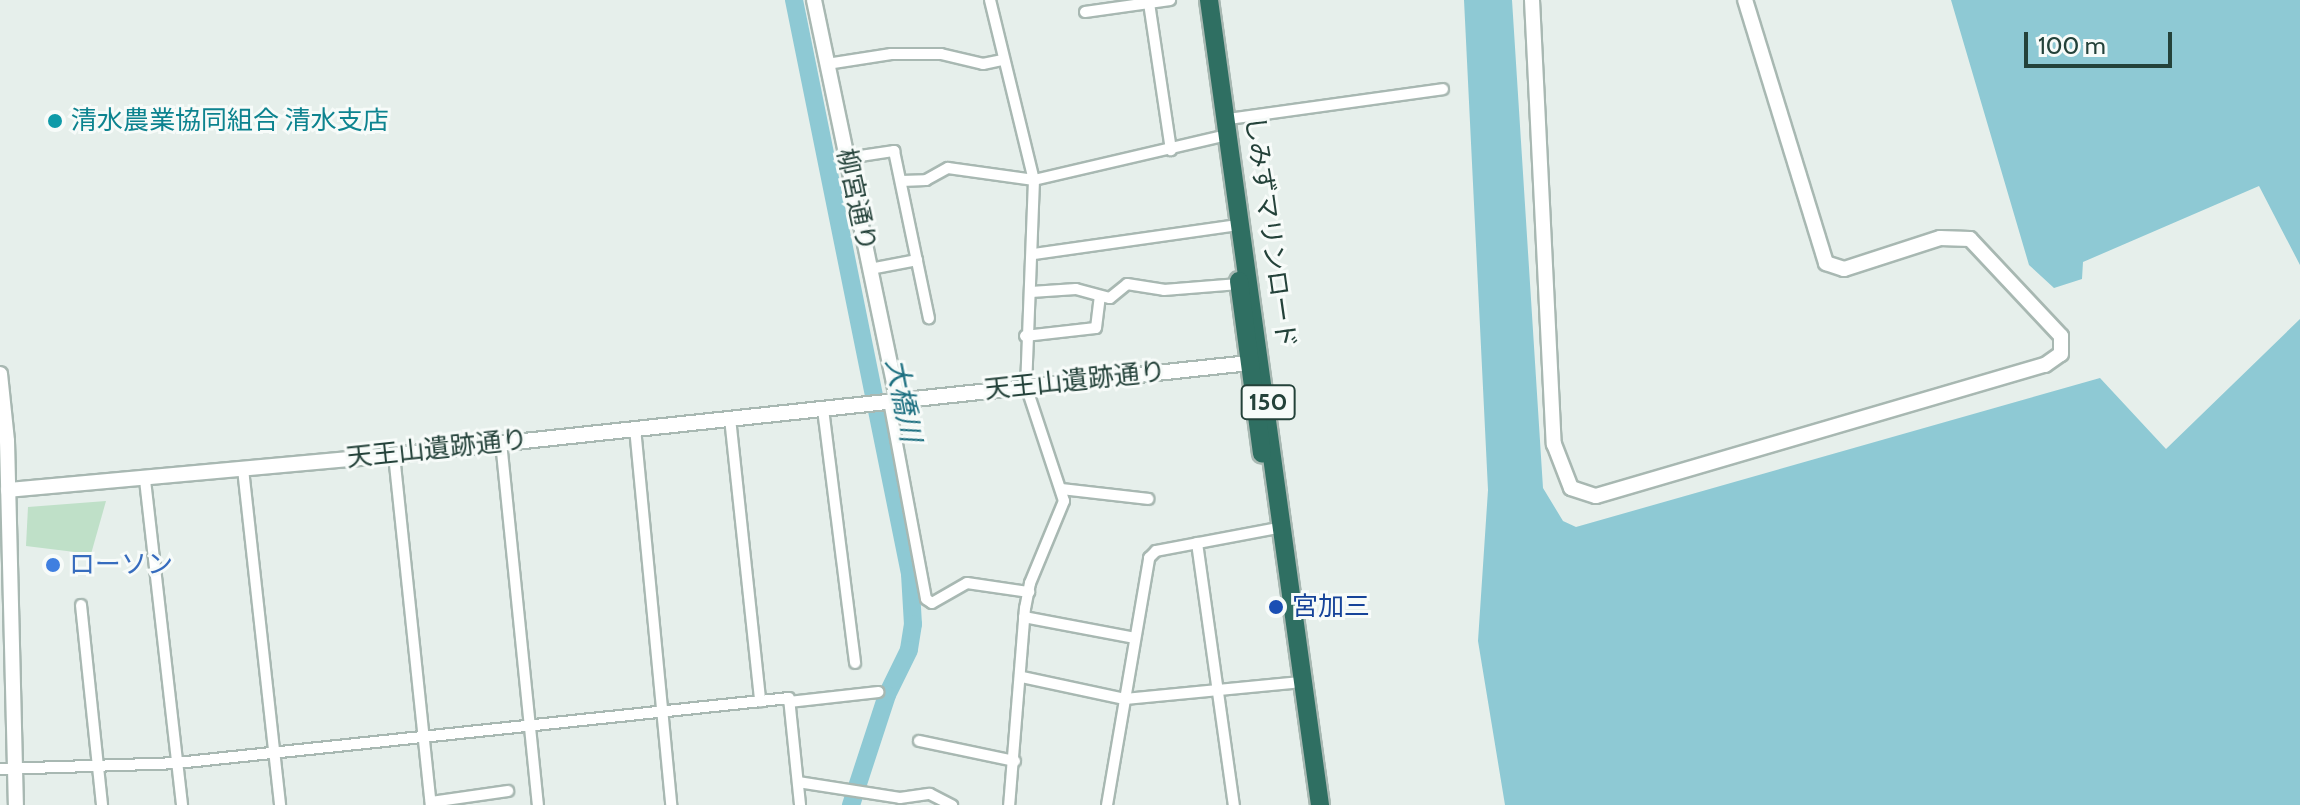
<!DOCTYPE html>
<meta charset="utf-8">
<style>
body{margin:0}
#map{position:relative;width:2300px;height:805px;overflow:hidden;background:#e6efeb;font-family:Cabin,"Noto Sans JP",sans-serif}
div>[style]{position:absolute}
.green>*{inset:0;background:#bfe0c8}
.water>*{inset:0;background:#8ec9d4}
.river>*{height:18px;margin:-9px;padding:0 9px;transform-origin:9px;border-radius:9px;background:#8ec9d4}
.roads{filter:drop-shadow(2px 0 #a8b8b2) drop-shadow(-2px 0 #a8b8b2) drop-shadow(0 2px #a8b8b2) drop-shadow(0 -2px #a8b8b2)}
.street>*{height:10px;margin:-5px;padding:0 5px;transform-origin:5px;border-radius:5px;background:#fff}
.secondary>*{height:14px;margin:-7px;padding:0 7px;transform-origin:7px;border-radius:7px;background:#fff}
.highway>*{height:18px;margin:-9px;padding:0 9px;transform-origin:9px;border-radius:9px;background:#2f6f62}
.dots>*{width:22px;height:22px;translate:-50% -50%;box-sizing:border-box;border:4px solid #f7fbf9;border-radius:50%}
span{translate:-50% -50%;white-space:nowrap;text-align:center;line-height:1.15;-webkit-text-stroke:6px #f7fbf9;paint-order:stroke}
.shield-label span{padding:2px 6px;background:#f7fbf9;border:2px solid;border-radius:6px;-webkit-text-stroke-width:0}
.shield-label{font-size:24px;color:#24423a;font-weight:700}
.culture-label{font-size:26px;color:#0d838f}
.left{translate:0 -50%;text-align:left}
.street-label{font-size:26px;color:#24423a}
.shop-label{font-size:26px;color:#366cbe}
.transit-label{font-size:26px;color:#164399}
.water-label{font-size:28px;color:#1c6f80;font-style:italic}
.scale{position:absolute;left:2024px;top:32px;width:148px;height:36px;box-sizing:border-box;border:4px solid #24423a;border-top:0;padding-left:10px;font-size:24px;line-height:28px;white-space:nowrap;color:#24423a;-webkit-text-stroke:6px #f7fbf9;paint-order:stroke}
</style>
<div id="map">
<div class="green">
<div style="clip-path:polygon(106px 501px,91px 554px,26px 546px,28px 507px)"></div>
</div>
<div class="water">
<div style="clip-path:polygon(1464px 0,1512px 0,1543px 488px,1563px 521px,1576px 527px,2100px 378px,2166px 449px,2300px 319px,2300px 805px,1505px 805px,1478px 641px,1488px 490px)"></div>
<div style="clip-path:polygon(1951px 0,2300px 0,2300px 265px,2259px 186px,2083px 262px,2082px 279px,2054px 288px,2029px 265px)"></div>
</div>
<div class="river">
<div style="left:794px;top:0;width:586px;rotate:78.57deg"></div>
<div style="left:910px;top:574px;width:50px;rotate:86.6deg"></div>
<div style="left:913px;top:624px;width:26px;rotate:99deg"></div>
<div style="left:909px;top:650px;width:50px;rotate:116.1deg"></div>
<div style="left:887px;top:695px;width:116px;rotate:108.1deg"></div>
</div>
<div class="roads">
<div class="street">
<div style="left:990px;top:0;width:185px;rotate:76.3deg"></div>
<div style="left:1034px;top:180px;width:206px;rotate:92.2deg"></div>
<div style="left:1026px;top:386px;width:121px;rotate:71.7deg"></div>
<div style="left:1064px;top:501px;width:89px;rotate:112.5deg"></div>
<div style="left:1030px;top:583px;width:25px;rotate:101deg"></div>
<div style="left:1025px;top:608px;width:198px;rotate:94.6deg"></div>
<div style="left:1149px;top:3px;width:149px;rotate:81.5deg"></div>
<div style="left:1085px;top:12px;width:86px;rotate:-8deg"></div>
<div style="left:827px;top:64px;width:65px;rotate:-8.9deg"></div>
<div style="left:891px;top:54px;width:50px"></div>
<div style="left:941px;top:54px;width:43px;rotate:13.4deg"></div>
<div style="left:983px;top:64px;width:19px;rotate:-12deg"></div>
<div style="left:1228px;top:119px;width:217px;rotate:-7.9deg"></div>
<div style="left:847px;top:158px;width:48px;rotate:-8.5deg"></div>
<div style="left:894px;top:151px;width:171px;rotate:78.2deg"></div>
<div style="left:901px;top:181px;width:25px;rotate:-2deg"></div>
<div style="left:926px;top:180px;width:25px;rotate:-29deg"></div>
<div style="left:948px;top:168px;width:87px;rotate:7.9deg"></div>
<div style="left:1034px;top:180px;width:190px;rotate:-13.1deg"></div>
<div style="left:1034px;top:254px;width:199px;rotate:-8.1deg"></div>
<div style="left:870px;top:269px;width:48px;rotate:-10.8deg"></div>
<div style="left:1031px;top:292px;width:45px;rotate:-3.8deg"></div>
<div style="left:1076px;top:289px;width:35px;rotate:15deg"></div>
<div style="left:1110px;top:298px;width:22px;rotate:-39deg"></div>
<div style="left:1127px;top:284px;width:37px;rotate:9deg"></div>
<div style="left:1164px;top:290px;width:75px;rotate:-4.6deg"></div>
<div style="left:1025px;top:336px;width:71px;rotate:-6.4deg"></div>
<div style="left:1096px;top:328px;width:31px;rotate:-83deg"></div>
<div style="left:889px;top:401px;width:201px;rotate:79.4deg"></div>
<div style="left:926px;top:599px;width:7px;rotate:34deg"></div>
<div style="left:932px;top:603px;width:40px;rotate:-29.7deg"></div>
<div style="left:967px;top:583px;width:63px;rotate:8.3deg"></div>
<div style="left:823px;top:409px;width:256px;rotate:82.8deg"></div>
<div style="left:730px;top:418px;width:285px;rotate:83.9deg"></div>
<div style="left:635px;top:428px;width:379px;rotate:84.5deg"></div>
<div style="left:501px;top:442px;width:365px;rotate:84.2deg"></div>
<div style="left:394px;top:455px;width:352px;rotate:84deg"></div>
<div style="left:243px;top:469px;width:338px;rotate:83.7deg"></div>
<div style="left:145px;top:480px;width:327px;rotate:83.5deg"></div>
<div style="left:1062px;top:489px;width:87px;rotate:6.6deg"></div>
<div style="left:1197px;top:543px;width:265px;rotate:82deg"></div>
<div style="left:81px;top:605px;width:201px;rotate:84deg"></div>
<div style="left:1024px;top:617px;width:113px;rotate:10.7deg"></div>
<div style="left:1022px;top:677px;width:105px;rotate:12.1deg"></div>
<div style="left:1125px;top:699px;width:179px;rotate:-5.5deg"></div>
<div style="left:789px;top:702px;width:90px;rotate:-6.4deg"></div>
<div style="left:919px;top:741px;width:98px;rotate:11.8deg"></div>
<div style="left:0;top:769px;width:177px;rotate:-1.9deg"></div>
<div style="left:177px;top:763px;width:615px;rotate:-6.06deg"></div>
<div style="left:789px;top:698px;width:108px;rotate:84.1deg"></div>
<div style="left:798px;top:782px;width:103px;rotate:8.9deg"></div>
<div style="left:900px;top:798px;width:30px;rotate:-8deg"></div>
<div style="left:930px;top:794px;width:25px;rotate:27deg"></div>
<div style="left:431px;top:802px;width:78px;rotate:-8.1deg"></div>
<div style="left:1107px;top:805px;width:251px;rotate:-80.3deg"></div>
<div style="left:1149px;top:558px;width:10px;rotate:-45deg"></div>
<div style="left:1156px;top:551px;width:129px;rotate:-10.7deg"></div>
</div>
<div class="secondary">
<div style="left:814px;top:0;width:408px;rotate:78.2deg"></div>
<div style="left:1532px;top:0;width:445px;rotate:87.2deg"></div>
<div style="left:1554px;top:444px;width:47px;rotate:68.9deg"></div>
<div style="left:1571px;top:488px;width:26px;rotate:18deg"></div>
<div style="left:1596px;top:496px;width:468px;rotate:-16.3deg"></div>
<div style="left:2045px;top:365px;width:19px;rotate:-35deg"></div>
<div style="left:2061px;top:354px;width:18px;rotate:-90deg"></div>
<div style="left:2061px;top:336px;width:133px;rotate:-133.2deg"></div>
<div style="left:1970px;top:239px;width:30px;rotate:-178deg"></div>
<div style="left:1940px;top:238px;width:101px;rotate:162.1deg"></div>
<div style="left:1844px;top:269px;width:19px;rotate:-162deg"></div>
<div style="left:1826px;top:263px;width:275px;rotate:-107.1deg"></div>
<div style="left:0;top:374px;width:67px;rotate:84deg"></div>
<div style="left:7px;top:441px;width:364px;rotate:88.6deg"></div>
<div style="left:8px;top:490px;width:388px;rotate:-5.2deg"></div>
<div style="left:394px;top:455px;width:870px;rotate:-6.14deg"></div>
</div>
<div class="highway">
<div style="left:1209px;top:0;width:813px;rotate:82.15deg"></div>
<div style="left:1239px;top:281px;width:174px;rotate:82.4deg"></div>
</div>
</div>
<div class="dots">
<div style="left:55px;top:121px;background:#0f9aa8"></div>
<div style="left:53px;top:565px;background:#3f7fe0"></div>
<div style="left:1276px;top:607px;background:#1a4fb4"></div>
</div>
<div class="shield-label">
<span style="left:1268px;top:402px">150</span>
</div>
<div class="culture-label">
<span class="left" style="left:71px;top:121px">清水農業協同組合 清水支店</span>
</div>
<div class="street-label">
<span style="left:856px;top:200px;rotate:78deg">柳宮通り</span>
<span style="left:1270px;top:232px;rotate:82deg">しみずマリンロード</span>
<span style="left:1075px;top:381px;rotate:-6deg">天王山遺跡通り</span>
<span style="left:437px;top:449px;rotate:-6deg">天王山遺跡通り</span>
</div>
<div class="shop-label">
<span class="left" style="left:69px;top:565px">ローソン</span>
</div>
<div class="transit-label">
<span class="left" style="left:1292px;top:607px">宮加三</span>
</div>
<div class="water-label">
<span style="left:904px;top:400px;rotate:79deg">大橋川</span>
</div>
<div class="scale">100 m</div>
</div>
